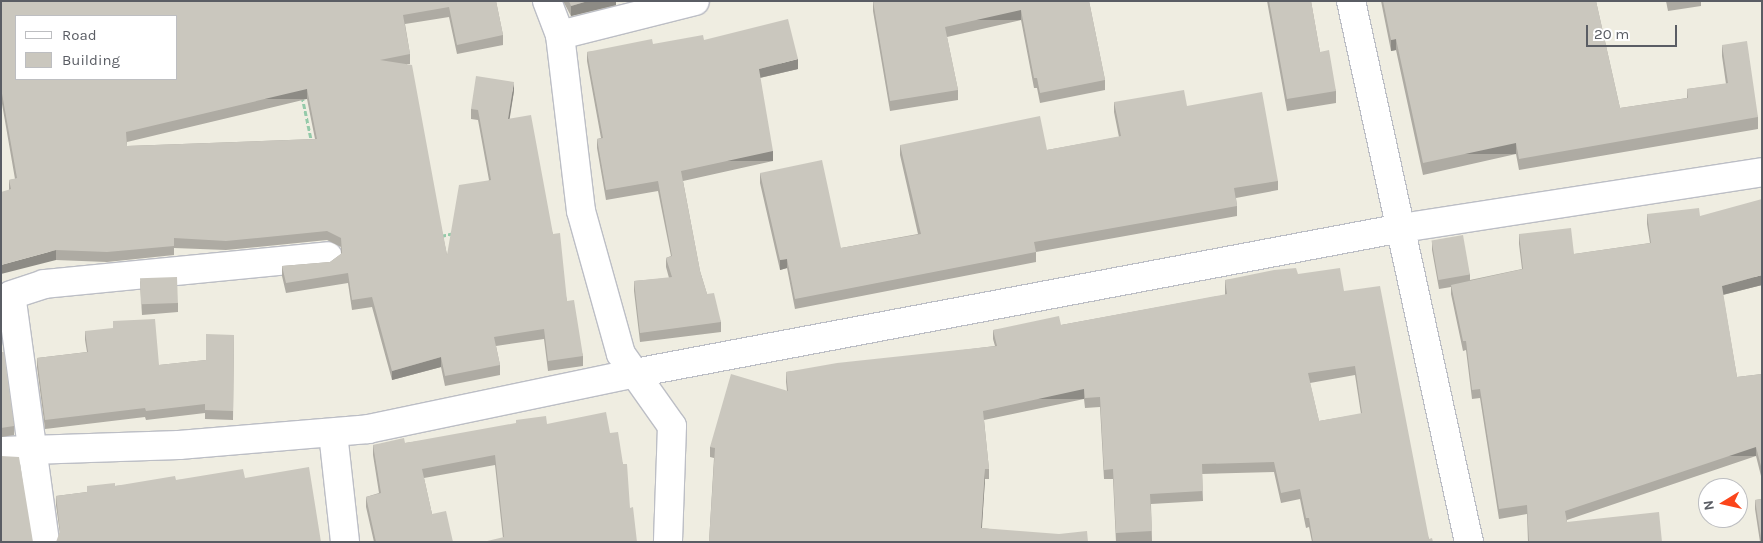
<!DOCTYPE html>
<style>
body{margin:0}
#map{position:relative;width:1763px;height:543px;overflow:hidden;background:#efede1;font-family:Karla,sans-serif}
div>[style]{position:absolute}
.path>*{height:3px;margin-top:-1.5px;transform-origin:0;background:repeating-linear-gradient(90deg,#94caa9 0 5px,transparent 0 7.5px)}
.roads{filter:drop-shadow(1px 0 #bcbec5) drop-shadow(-1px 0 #bcbec5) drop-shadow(0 1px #bcbec5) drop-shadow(0 -1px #bcbec5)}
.street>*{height:28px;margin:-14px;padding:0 14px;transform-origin:14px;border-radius:14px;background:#fff}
.wall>*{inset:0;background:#aeaba3}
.shaded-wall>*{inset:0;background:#8d8b85;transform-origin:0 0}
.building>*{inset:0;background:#cac7be;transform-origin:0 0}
span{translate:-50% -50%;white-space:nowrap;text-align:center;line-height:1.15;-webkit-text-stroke:4.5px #fff;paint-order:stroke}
.frame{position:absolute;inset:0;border:2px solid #5a5d64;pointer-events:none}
.legend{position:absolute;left:15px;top:15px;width:162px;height:65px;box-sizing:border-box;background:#fff;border:1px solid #bdbec1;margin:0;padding:6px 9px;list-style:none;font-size:15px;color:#5a5d64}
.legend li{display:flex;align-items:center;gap:10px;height:25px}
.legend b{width:25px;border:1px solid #bdbec1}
.north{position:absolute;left:1698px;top:478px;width:50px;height:50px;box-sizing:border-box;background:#fff;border:1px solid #bdbec1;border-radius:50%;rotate:261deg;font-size:14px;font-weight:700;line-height:20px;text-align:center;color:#5a5d64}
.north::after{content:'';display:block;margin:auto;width:18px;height:22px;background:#fb451b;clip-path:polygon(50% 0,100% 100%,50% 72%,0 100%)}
.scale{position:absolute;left:1586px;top:25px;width:91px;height:22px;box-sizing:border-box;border:2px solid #5a5d64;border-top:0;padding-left:6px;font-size:15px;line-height:18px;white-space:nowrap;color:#5a5d64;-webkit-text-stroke:4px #fff;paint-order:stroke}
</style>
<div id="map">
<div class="path">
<div style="left:302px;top:96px;width:49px;rotate:78.2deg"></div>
<div style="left:441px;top:236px;width:14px;rotate:-12deg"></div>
</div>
<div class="roads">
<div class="street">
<div style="left:547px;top:1px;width:36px;rotate:69deg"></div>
<div style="left:560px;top:35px;width:177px;rotate:83.2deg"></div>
<div style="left:581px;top:211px;width:148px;rotate:74.4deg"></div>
<div style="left:621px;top:354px;width:88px;rotate:54.7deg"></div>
<div style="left:672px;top:426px;width:116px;rotate:92deg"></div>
<div style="left:1351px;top:1px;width:554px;rotate:77.7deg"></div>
<div style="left:560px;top:35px;width:139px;rotate:-14.1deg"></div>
<div style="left:333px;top:433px;width:110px;rotate:83.7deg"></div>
<div style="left:1px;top:451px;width:178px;rotate:-1.9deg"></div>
<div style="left:179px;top:445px;width:190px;rotate:-4.8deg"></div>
<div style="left:368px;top:429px;width:273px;rotate:-11.8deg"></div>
<div style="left:635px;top:373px;width:781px;rotate:-10.71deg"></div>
<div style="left:1402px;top:228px;width:364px;rotate:-8.8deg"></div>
<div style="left:45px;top:542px;width:249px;rotate:-97.8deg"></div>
<div style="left:11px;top:295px;width:35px;rotate:-18deg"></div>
<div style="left:44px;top:284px;width:285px;rotate:-5.6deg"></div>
</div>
</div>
<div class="wall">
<div style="clip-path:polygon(evenodd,1px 1px,496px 1px,503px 35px,503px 45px,457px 54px,449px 17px,405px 24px,410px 54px,410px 64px,407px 64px,447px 255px,489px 180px,478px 120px,471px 119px,471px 109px,514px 91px,509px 119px,553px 234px,567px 301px,583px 356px,583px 366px,548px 371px,544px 339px,496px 346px,500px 365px,500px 375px,445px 386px,441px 367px,392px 380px,372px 307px,352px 310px,348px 283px,286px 293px,282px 276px,282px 266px,330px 262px,341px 254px,341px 247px,327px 240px,226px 250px,174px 248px,174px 255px,107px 262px,56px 260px,9px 190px,9px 180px,15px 179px,1px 98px,1px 1px,307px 99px,315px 139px,127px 146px,127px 142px,307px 99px)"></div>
<div style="clip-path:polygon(563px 1px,616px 1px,616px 5px,571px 16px)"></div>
<div style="clip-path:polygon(873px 1px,1089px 1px,1105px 80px,1105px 90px,1040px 103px,1037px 88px,1034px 88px,1021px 20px,947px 37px,958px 90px,958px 100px,890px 111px,873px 11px)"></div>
<div style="clip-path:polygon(1267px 1px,1311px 1px,1320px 52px,1336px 91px,1336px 103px,1287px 111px)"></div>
<div style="clip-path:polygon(1381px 1px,1596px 1px,1620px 108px,1687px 98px,1687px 89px,1726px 84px,1722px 56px,1722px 45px,1758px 117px,1758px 129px,1519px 170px,1516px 154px,1423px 175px,1396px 50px,1391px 51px)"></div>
<div style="clip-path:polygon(1666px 1px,1701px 1px,1701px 6px,1668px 11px)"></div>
<div style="clip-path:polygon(704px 40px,798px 69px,760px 78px,773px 161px,683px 181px,700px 271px,707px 294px,721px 322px,721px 332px,640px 342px,634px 291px,634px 281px,669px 278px,666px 267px,666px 258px,671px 256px,658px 191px,606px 200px,597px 148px,597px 139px,601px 138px,587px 61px,587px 52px)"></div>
<div style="clip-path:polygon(1114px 102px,1187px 106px,1278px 181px,1278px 190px,1236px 198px,1237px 206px,1237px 216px,1036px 252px,1036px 262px,795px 309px,787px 268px,780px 270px,760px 183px,760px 173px,841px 248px,918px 234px,900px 155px,900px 145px,1047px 150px,1119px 137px,1114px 112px)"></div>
<div style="clip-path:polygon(1647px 214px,1700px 216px,1762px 285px,1723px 295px,1737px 377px,1762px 374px,1762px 480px,1756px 456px,1567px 520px,1567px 522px,1662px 542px,1528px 542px,1527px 514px,1499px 519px,1480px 398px,1472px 399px,1466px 350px,1463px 351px,1451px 294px,1451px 287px,1439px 289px,1432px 250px,1432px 241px,1470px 274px,1470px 280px,1522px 269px,1519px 244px,1519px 234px,1574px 254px,1650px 243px,1647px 224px)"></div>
<div style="clip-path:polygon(evenodd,1298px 274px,1344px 291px,1429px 539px,1433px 542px,1312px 542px,1309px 527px,1306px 528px,1300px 499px,1281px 503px,1274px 472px,1202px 474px,1203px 501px,1151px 504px,1152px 541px,1116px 542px,1113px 479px,1104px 479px,1100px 407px,1085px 408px,1084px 399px,984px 420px,989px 469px,989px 479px,985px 479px,982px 528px,1088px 542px,709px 542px,714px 458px,710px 457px,710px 447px,787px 391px,786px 382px,786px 372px,995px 346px,993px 339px,993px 330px,1061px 325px,1225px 295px,1225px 280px,1298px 274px,1355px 375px,1361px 414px,1319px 421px,1310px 383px,1355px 375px)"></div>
<div style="clip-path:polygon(140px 281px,178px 303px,178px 312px,142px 315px)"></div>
<div style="clip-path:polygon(85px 331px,159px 365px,206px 360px,234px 335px,233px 420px,205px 419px,205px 413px,146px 420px,145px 417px,45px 429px,37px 367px,37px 358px,87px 352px,85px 340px)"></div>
<div style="clip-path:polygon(1px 352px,14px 426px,14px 435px,1px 437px)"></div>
<div style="clip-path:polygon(547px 424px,610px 433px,623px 464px,503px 538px,495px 465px,424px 478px,432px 514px,453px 542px,374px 542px,366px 507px,366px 497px,379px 493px,373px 455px,373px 445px,405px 443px)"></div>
<div style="clip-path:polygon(245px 478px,60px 534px,56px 505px,56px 496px,87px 492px,87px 486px,115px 486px,176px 480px)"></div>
<div style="clip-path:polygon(1762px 499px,1762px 542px,1760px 542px,1755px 509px,1755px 500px)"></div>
</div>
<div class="shaded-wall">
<div style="clip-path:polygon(588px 1px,616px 1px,616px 5px,571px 16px,571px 6px)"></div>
<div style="left:1021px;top:10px;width:10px;height:78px;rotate:90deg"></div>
<div style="clip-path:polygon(1396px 39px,1396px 50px,1391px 51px,1391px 40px)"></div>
<div style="clip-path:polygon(798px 59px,798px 69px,759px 78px,759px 69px)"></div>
<div style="clip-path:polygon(514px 82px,514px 91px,508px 129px,508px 119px)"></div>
<div style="left:307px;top:89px;width:10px;height:186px;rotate:90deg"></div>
<div style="left:1516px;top:143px;width:11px;height:95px;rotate:90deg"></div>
<div style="left:773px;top:151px;width:10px;height:94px;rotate:90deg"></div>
<div style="clip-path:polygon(56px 250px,56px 260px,1px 274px,1px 265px)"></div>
<div style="clip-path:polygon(787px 259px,787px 268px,780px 270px,780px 260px)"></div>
<div style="clip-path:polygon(1762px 275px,1762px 285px,1722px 295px,1722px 286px)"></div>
<div style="clip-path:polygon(441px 357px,441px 367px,392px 380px,392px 371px)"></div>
<div style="left:1084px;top:389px;width:10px;height:103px;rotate:90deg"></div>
<div style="left:1756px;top:447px;width:9px;height:201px;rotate:90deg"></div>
<div style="clip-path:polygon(985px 469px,985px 479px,981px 538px,981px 528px)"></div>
</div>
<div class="building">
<div style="clip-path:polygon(evenodd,1px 1px,496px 1px,503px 35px,457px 45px,449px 7px,403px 15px,410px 54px,380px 60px,412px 65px,447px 255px,459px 185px,491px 180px,478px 110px,471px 109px,476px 76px,514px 82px,508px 119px,531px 115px,553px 234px,560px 233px,567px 301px,574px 300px,583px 356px,548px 361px,544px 329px,494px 337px,500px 365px,445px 376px,441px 357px,392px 371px,372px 297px,352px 300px,348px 273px,286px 283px,282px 266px,330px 262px,342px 253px,341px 238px,327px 231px,226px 241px,174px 238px,174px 246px,107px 252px,56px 250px,1px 265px,1px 192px,11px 189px,9px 180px,17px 178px,1px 88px,1px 1px,16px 16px,176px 16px,176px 79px,16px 79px,16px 16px,1px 1px,307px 89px,317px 139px,127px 146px,126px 132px,307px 89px)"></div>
<div style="clip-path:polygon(569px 1px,588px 1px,571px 6px)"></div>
<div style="clip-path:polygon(873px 1px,1089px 1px,1105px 80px,1040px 93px,1037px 78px,1034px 78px,1021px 10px,945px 27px,958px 90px,890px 101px)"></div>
<div style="clip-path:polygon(1269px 1px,1311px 1px,1320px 52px,1329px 50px,1336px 91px,1287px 99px)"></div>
<div style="clip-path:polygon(1383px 1px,1596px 1px,1620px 108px,1688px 98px,1687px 89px,1728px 83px,1722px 45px,1747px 41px,1758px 117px,1519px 159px,1516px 143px,1423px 163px,1396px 39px,1391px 40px)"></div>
<div style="clip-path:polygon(788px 19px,798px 59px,759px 69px,773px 151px,681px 171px,700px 271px,707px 294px,714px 293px,721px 322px,640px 333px,634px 281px,672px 277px,666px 258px,672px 256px,658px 181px,606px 190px,597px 139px,603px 138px,587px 52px,652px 39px,653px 44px,703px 35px,704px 40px)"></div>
<div style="clip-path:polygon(1184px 90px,1187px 106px,1262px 92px,1278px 181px,1234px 188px,1237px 206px,1034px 242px,1036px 252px,795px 299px,787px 259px,780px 260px,760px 173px,822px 160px,841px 248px,921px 234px,900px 145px,1040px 116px,1047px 150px,1121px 136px,1114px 102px)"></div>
<div style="clip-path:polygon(1762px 199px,1762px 275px,1722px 286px,1737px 377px,1762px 374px,1762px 470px,1756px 447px,1565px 511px,1567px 522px,1659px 512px,1662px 542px,1529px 542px,1527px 505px,1499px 509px,1480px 389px,1472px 390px,1466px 341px,1463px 341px,1451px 285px,1523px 269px,1519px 234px,1571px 228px,1574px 254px,1651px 243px,1647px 214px,1699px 208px,1700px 216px)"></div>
<div style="left:1463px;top:235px;width:40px;height:32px;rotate:80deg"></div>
<div style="clip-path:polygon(evenodd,1296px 268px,1298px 274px,1340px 268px,1344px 291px,1380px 286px,1429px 539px,1432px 538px,1433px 542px,1313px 542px,1309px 518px,1306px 518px,1300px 489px,1281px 493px,1274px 462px,1202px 464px,1203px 491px,1150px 494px,1152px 531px,1116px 533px,1113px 469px,1104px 470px,1100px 397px,1085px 398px,1084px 389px,983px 411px,989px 469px,985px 469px,981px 528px,1059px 534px,1087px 531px,1088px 542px,709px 542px,715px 448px,710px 447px,731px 374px,788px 391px,786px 372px,837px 363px,997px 346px,993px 330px,1059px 316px,1061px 325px,1227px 294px,1225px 280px,1274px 270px,1296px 268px,1355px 366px,1362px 413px,1319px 421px,1308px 373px,1355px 366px)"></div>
<div style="left:177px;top:277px;width:26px;height:37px;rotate:88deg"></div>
<div style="clip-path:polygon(155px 319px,159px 365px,206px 360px,206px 334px,234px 335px,233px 411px,205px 410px,205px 404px,146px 411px,145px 408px,45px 420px,37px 358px,88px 352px,85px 331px,113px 328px,113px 321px)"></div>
<div style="clip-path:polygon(1px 352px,4px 352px,14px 426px,1px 428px)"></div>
<div style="clip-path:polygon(606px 412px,610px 433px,618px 432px,623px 464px,627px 464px,630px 508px,633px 507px,637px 542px,483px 542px,504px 537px,495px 455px,422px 469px,432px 514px,446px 511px,453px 542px,376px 542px,366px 497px,381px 493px,373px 445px,404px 438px,405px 443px,516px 423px,516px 420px,546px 416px,547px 424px)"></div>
<div style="clip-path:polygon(1px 456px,19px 457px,33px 542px,1px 542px)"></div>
<div style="clip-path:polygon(309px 467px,321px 542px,56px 542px,60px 531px,56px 496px,87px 492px,87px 486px,115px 483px,115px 486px,175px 476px,176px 480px,243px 469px,245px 478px)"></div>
<div style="clip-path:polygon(1762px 499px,1762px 538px,1761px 538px,1755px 500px)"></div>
</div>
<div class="frame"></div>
<ul class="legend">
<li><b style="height:6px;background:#fff"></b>Road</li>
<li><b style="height:14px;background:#cac7be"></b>Building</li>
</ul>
<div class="north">N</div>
<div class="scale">20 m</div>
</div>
